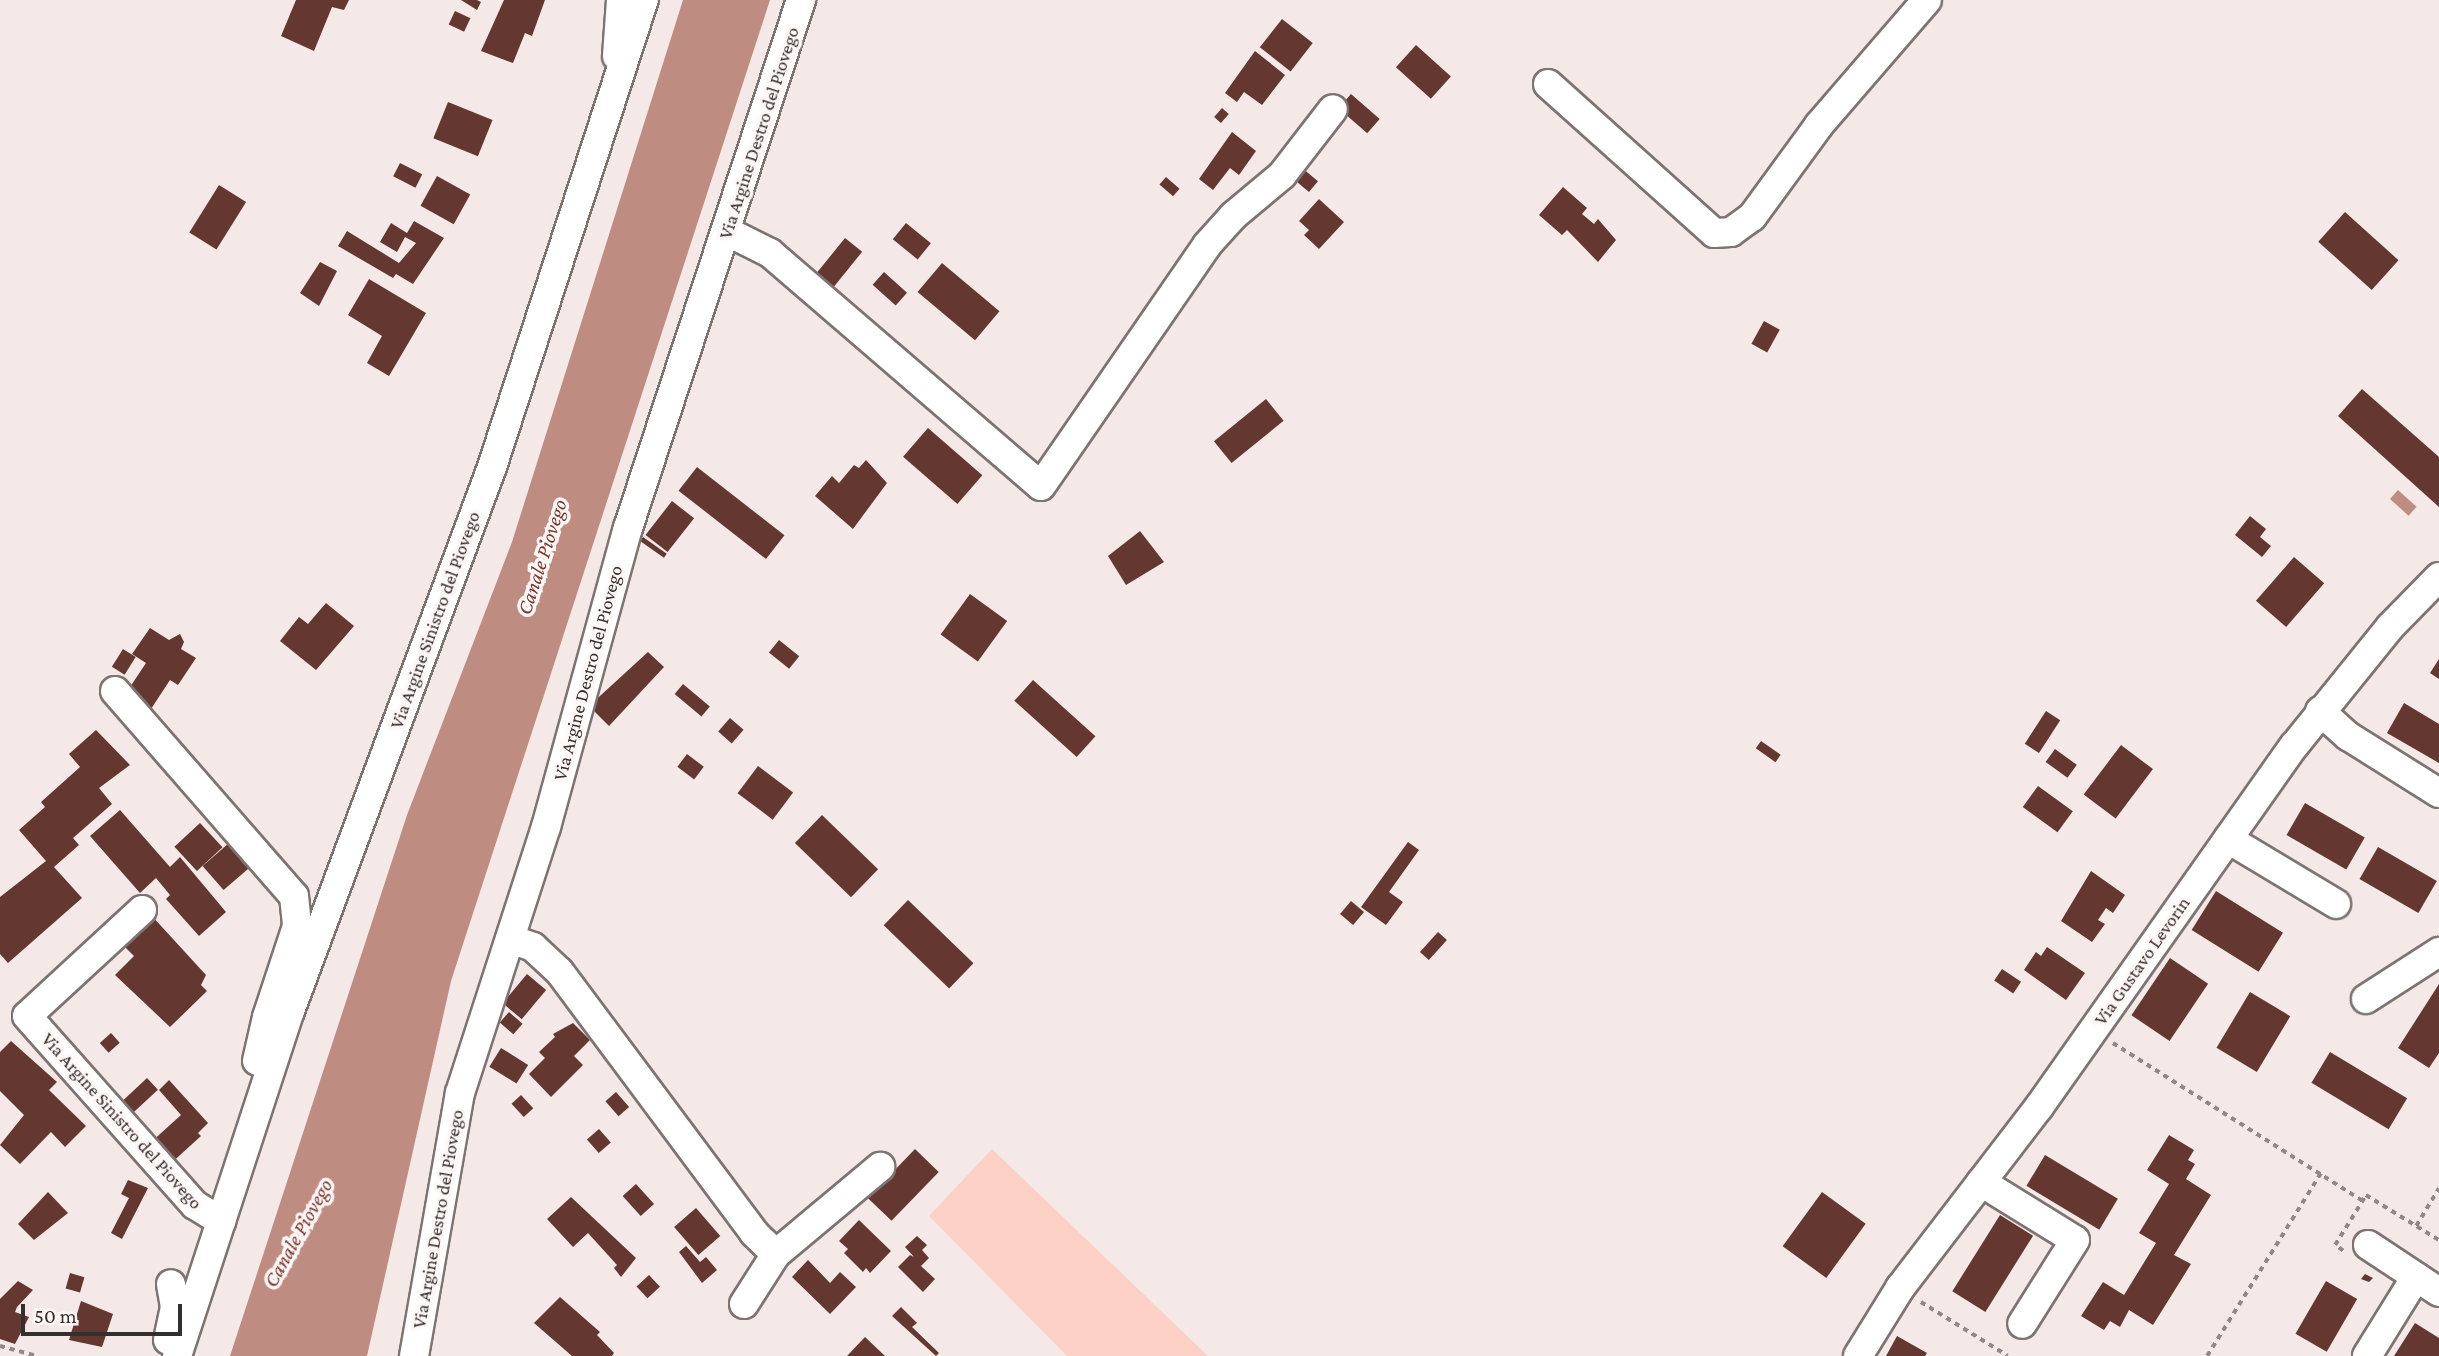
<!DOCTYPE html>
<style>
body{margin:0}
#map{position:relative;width:2439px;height:1356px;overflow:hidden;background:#f4e9e6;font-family:"Crimson Pro",serif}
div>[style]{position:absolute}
.green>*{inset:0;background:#fdd0c6}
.water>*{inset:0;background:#bf8c82;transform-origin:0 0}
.building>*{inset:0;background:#643830;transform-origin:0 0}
.path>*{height:3.5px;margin-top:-1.75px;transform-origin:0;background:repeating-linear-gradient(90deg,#908886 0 5px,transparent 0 10px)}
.roads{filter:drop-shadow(2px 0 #7d7472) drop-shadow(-2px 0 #7d7472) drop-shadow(0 2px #7d7472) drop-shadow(0 -2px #7d7472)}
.minor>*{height:28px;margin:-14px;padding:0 14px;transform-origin:14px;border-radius:14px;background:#fff}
span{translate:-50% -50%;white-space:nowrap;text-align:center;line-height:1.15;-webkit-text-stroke:7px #fef7f6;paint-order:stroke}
.street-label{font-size:19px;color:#332f2e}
.water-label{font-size:21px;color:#77362a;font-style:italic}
.scale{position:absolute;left:21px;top:1304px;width:161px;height:32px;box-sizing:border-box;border:4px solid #332f2e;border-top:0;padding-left:9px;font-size:21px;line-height:24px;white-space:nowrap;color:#332f2e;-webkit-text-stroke:5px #fef7f6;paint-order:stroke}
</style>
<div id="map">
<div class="green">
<div style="clip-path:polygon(992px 1149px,1208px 1356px,1067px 1356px,929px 1216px)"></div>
</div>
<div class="water">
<div style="clip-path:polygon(683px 0,770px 0,451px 981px,367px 1356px,230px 1356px,407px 815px,512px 542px)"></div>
<div style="left:2398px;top:490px;width:25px;height:12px;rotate:42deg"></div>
</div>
<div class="building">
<div style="clip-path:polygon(296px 0,349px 0,344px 10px,332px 7px,314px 51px,281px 36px)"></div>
<div style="clip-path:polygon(461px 0,477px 0,481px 2px,477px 10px)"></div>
<div style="clip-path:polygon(504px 0,545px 0,532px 36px,525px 33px,513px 63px,481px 51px)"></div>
<div style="left:455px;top:11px;width:17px;height:15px;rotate:25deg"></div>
<div style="left:1282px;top:19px;width:39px;height:36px;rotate:38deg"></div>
<div style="left:1416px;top:45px;width:47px;height:30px;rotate:42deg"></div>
<div style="clip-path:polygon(1255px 51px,1285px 75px,1262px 105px,1244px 92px,1237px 102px,1225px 93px)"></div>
<div style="left:1351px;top:94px;width:38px;height:19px;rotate:41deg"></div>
<div style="left:448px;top:102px;width:48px;height:39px;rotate:22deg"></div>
<div style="left:1222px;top:108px;width:9px;height:12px;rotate:41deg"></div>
<div style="clip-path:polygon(1232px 132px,1256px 151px,1239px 175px,1230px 168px,1213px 190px,1199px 179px)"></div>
<div style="left:1295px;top:162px;width:30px;height:14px;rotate:40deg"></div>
<div style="left:400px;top:163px;width:25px;height:15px;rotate:27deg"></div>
<div style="left:437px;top:176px;width:38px;height:34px;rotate:29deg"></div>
<div style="left:1166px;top:177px;width:18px;height:10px;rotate:41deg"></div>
<div style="left:219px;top:185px;width:32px;height:56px;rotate:32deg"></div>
<div style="clip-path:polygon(1563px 187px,1587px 208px,1582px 214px,1594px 224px,1598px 219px,1616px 240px,1598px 262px,1567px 230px,1562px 235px,1539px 215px)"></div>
<div style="clip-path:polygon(1319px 199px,1344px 222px,1319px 249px,1304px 235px,1309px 230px,1299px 221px)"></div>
<div style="left:2345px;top:212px;width:72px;height:40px;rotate:42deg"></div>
<div style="clip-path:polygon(414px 221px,444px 238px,413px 284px,396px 274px,393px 278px,338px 246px,347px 231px,399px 263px,416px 243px,405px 237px,397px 252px,380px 242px,391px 223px,407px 233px)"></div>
<div style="left:906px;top:223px;width:32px;height:21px;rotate:39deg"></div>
<div style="left:845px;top:238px;width:22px;height:58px;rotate:39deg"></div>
<div style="clip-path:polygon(320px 262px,337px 271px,319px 306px,300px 293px)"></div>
<div style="left:942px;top:263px;width:75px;height:38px;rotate:40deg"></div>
<div style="left:884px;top:272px;width:31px;height:17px;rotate:42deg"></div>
<div style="clip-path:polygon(369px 279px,426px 313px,389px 376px,367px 363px,382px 336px,348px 315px)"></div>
<div style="left:1764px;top:321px;width:18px;height:26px;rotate:29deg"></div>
<div style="clip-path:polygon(2362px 389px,2439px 457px,2439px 507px,2338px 416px)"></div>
<div style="left:1266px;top:399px;width:28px;height:67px;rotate:51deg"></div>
<div style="left:928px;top:428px;width:72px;height:38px;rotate:41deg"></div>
<div style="clip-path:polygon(866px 460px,887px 483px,853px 529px,815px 496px,832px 476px,839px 483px,854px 465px,859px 468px)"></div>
<div style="left:697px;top:467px;width:111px;height:30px;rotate:38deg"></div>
<div style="left:672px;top:501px;width:28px;height:43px;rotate:38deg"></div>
<div style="clip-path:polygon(2250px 516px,2266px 529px,2260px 537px,2271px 546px,2262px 557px,2235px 535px)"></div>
<div style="clip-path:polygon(1140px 531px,1164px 562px,1126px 585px,1108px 556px)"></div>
<div style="left:643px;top:537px;width:29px;height:5px;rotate:35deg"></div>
<div style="left:2294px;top:557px;width:40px;height:58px;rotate:41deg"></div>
<div style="left:970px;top:594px;width:46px;height:50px;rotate:36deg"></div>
<div style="clip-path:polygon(326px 603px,354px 626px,316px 670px,280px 641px,299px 617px,308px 624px)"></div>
<div style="clip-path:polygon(150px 628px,169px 640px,180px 634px,184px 642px,181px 649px,196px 658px,178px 685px,170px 680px,151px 709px,126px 693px,146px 663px,132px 654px)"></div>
<div style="left:779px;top:640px;width:26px;height:16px;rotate:39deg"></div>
<div style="left:123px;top:649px;width:15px;height:21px;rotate:32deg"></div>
<div style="clip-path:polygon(648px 652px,664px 667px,609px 726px,589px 706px)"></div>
<div style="clip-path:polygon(2439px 659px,2439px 679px,2430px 673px)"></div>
<div style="left:1033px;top:680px;width:84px;height:28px;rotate:42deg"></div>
<div style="left:683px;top:684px;width:35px;height:13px;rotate:40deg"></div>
<div style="clip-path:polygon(2404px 703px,2439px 724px,2439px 763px,2387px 733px)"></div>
<div style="left:2046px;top:711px;width:17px;height:39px;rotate:33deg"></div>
<div style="left:730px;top:718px;width:18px;height:18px;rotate:41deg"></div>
<div style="clip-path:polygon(96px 730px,130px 765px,99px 788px,112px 804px,73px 838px,79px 845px,54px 867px,82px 898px,8px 963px,0 954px,0 897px,46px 861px,19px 830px,45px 807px,41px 802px,80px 767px,69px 754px)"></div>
<div style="left:1761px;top:741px;width:24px;height:9px;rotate:35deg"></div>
<div style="left:2121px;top:745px;width:40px;height:62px;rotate:37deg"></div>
<div style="left:2055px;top:749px;width:27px;height:16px;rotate:36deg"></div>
<div style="left:687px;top:754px;width:21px;height:16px;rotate:37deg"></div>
<div style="left:758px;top:766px;width:44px;height:34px;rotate:37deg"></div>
<div style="left:2038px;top:786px;width:43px;height:26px;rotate:36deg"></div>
<div style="left:2305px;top:803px;width:69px;height:37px;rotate:30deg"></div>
<div style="clip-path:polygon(120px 810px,170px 867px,180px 857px,226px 912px,199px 936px,166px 899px,170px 895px,156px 878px,140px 893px,90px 836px)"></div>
<div style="left:822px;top:815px;width:78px;height:39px;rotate:44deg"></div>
<div style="left:200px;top:823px;width:33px;height:35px;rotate:47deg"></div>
<div style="clip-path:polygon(1408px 842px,1419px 850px,1389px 892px,1403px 902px,1386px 925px,1361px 907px)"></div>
<div style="left:229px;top:843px;width:32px;height:35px;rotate:49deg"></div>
<div style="left:2378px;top:847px;width:68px;height:37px;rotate:30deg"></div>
<div style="clip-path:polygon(2091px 871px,2125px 895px,2113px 913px,2106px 908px,2098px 920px,2105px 924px,2092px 942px,2061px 921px)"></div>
<div style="left:2216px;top:891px;width:79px;height:46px;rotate:32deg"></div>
<div style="left:908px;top:900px;width:91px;height:35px;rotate:44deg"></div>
<div style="left:1351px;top:901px;width:17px;height:17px;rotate:40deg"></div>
<div style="clip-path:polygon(151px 915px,206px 975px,201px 985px,207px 991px,170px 1027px,115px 975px,134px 956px,121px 943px)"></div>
<div style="left:1438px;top:932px;width:12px;height:27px;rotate:42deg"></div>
<div style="clip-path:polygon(2047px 947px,2085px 973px,2066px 1000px,2024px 970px,2036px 952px,2041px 956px)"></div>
<div style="left:2170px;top:958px;width:46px;height:69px;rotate:34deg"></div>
<div style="left:2002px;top:969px;width:23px;height:14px;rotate:34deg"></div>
<div style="left:527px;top:974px;width:25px;height:38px;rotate:40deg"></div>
<div style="clip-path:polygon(2439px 984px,2439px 1053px,2429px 1068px,2398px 1048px)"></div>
<div style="left:2250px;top:992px;width:47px;height:65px;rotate:31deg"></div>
<div style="left:509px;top:1012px;width:18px;height:14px;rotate:41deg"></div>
<div style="clip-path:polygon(573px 1023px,590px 1040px,574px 1056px,583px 1065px,551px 1097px,529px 1074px,545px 1058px,539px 1052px,555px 1037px,553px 1034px)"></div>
<div style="left:111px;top:1033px;width:13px;height:15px;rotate:48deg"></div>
<div style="clip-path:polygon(11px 1041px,57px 1082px,49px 1090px,86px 1126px,65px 1147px,51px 1132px,20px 1164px,0 1145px,24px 1115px,0 1091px,0 1052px)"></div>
<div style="left:501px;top:1048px;width:32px;height:22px;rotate:32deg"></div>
<div style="left:2330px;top:1052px;width:90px;height:36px;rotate:31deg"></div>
<div style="left:147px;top:1078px;width:16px;height:42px;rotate:47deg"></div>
<div style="clip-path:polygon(169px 1080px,208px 1123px,198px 1133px,201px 1136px,168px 1166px,149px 1144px,181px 1115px,159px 1090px)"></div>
<div style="left:616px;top:1092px;width:20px;height:14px;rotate:49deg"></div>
<div style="left:521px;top:1095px;width:18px;height:13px;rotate:47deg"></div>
<div style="left:599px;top:1129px;width:18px;height:16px;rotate:49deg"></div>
<div style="clip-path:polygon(2169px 1135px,2194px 1150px,2188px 1160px,2195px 1164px,2186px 1179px,2211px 1195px,2174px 1255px,2191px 1264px,2153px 1325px,2129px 1310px,2120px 1327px,2110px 1321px,2104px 1330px,2081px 1316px,2103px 1282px,2124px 1295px,2156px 1243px,2139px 1233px,2169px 1184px,2147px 1170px)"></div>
<div style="left:915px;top:1149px;width:33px;height:68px;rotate:44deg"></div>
<div style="left:2045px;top:1155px;width:85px;height:36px;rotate:31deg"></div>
<div style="clip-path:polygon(128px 1180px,148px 1188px,122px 1239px,111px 1233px,129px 1198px,121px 1194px)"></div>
<div style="left:636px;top:1184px;width:27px;height:18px;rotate:48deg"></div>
<div style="clip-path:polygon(48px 1192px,68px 1213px,34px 1240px,18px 1224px)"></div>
<div style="left:1822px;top:1192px;width:54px;height:67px;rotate:36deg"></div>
<div style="clip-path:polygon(571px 1197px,636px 1258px,621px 1277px,614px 1268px,617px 1265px,588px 1233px,573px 1247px,547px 1219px)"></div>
<div style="left:696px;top:1208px;width:37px;height:29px;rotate:49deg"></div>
<div style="left:2000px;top:1215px;width:39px;height:90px;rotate:32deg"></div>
<div style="clip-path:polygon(859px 1220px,891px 1251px,870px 1273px,866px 1268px,863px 1272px,844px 1253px,848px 1249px,839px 1241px)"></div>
<div style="clip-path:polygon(917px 1236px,927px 1245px,922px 1250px,929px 1258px,921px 1266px,935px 1279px,923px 1292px,898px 1267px,910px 1255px,914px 1257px,905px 1247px)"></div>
<div style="clip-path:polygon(686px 1246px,700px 1262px,706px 1257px,717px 1270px,702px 1283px,679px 1252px)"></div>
<div style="clip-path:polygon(808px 1260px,830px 1283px,840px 1272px,856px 1287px,830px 1314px,792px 1277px)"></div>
<div style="left:70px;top:1273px;width:15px;height:16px;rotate:16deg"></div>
<div style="clip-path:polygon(2365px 1274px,2373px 1278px,2369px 1282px,2361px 1279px)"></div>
<div style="left:649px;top:1275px;width:16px;height:17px;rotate:47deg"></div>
<div style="clip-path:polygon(18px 1281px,33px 1290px,17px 1307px,15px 1312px,29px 1317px,15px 1344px,0 1339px,0 1299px)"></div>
<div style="left:2326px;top:1281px;width:36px;height:61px;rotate:30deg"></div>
<div style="clip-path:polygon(560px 1297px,600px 1332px,597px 1335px,614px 1353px,612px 1356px,572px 1356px,534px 1323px)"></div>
<div style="clip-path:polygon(81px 1301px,113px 1314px,102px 1347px,69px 1340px)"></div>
<div style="clip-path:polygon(901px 1307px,917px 1323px,912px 1327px,939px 1353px,936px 1356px,892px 1316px)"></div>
<div style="clip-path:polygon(2415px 1323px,2439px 1338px,2439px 1356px,2394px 1356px)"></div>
<div style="clip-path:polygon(1897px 1336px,1927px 1353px,1925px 1356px,1886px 1356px)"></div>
<div style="clip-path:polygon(865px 1337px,885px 1356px,847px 1356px)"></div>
</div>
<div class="path">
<div style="left:2113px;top:1043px;width:296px;rotate:32.3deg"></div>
<div style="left:2416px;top:1226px;width:44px;rotate:-58.8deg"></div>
<div style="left:2343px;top:1251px;width:10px;rotate:-143deg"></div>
<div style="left:2335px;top:1245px;width:59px;rotate:-58.2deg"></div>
<div style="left:2366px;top:1195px;width:86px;rotate:31.7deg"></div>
<div style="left:1921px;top:1302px;width:102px;rotate:31.8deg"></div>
<div style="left:0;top:1346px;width:38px;rotate:15deg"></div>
<div style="left:2207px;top:1356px;width:216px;rotate:-58.1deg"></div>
</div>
<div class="roads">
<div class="minor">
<div style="left:617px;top:56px;width:56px;rotate:-85.9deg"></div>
<div style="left:1548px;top:84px;width:223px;rotate:41.9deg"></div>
<div style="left:1714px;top:233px;width:17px;rotate:-3deg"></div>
<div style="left:1731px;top:232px;width:26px;rotate:-36deg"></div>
<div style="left:1752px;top:217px;width:114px;rotate:-53.9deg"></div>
<div style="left:1819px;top:125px;width:165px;rotate:-49.2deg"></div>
<div style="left:728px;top:232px;width:47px;rotate:26.6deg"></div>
<div style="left:770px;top:253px;width:357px;rotate:40.7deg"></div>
<div style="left:1041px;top:486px;width:293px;rotate:-55.4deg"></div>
<div style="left:1207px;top:245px;width:39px;rotate:-48deg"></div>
<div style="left:1233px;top:216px;width:64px;rotate:-39.9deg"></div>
<div style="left:1282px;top:175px;width:83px;rotate:-52.3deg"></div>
<div style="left:115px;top:691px;width:272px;rotate:48.9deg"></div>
<div style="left:294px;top:896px;width:30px;rotate:84deg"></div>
<div style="left:297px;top:926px;width:96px;rotate:108.2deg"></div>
<div style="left:267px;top:1017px;width:45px;rotate:102.8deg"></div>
<div style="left:2320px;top:711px;width:38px;rotate:42deg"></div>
<div style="left:2348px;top:736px;width:107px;rotate:32.1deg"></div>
<div style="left:2228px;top:839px;width:126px;rotate:31deg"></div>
<div style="left:142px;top:910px;width:156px;rotate:137.3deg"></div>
<div style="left:27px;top:1016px;width:253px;rotate:48.4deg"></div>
<div style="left:195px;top:1205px;width:31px;rotate:32deg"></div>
<div style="left:510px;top:939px;width:24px;rotate:19deg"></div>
<div style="left:533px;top:947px;width:35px;rotate:43deg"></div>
<div style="left:559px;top:971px;width:327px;rotate:53.3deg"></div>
<div style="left:754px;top:1233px;width:30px;rotate:44deg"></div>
<div style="left:776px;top:1254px;width:136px;rotate:-39.9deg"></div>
<div style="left:2366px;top:999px;width:87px;rotate:-32.8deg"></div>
<div style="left:1981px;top:1182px;width:110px;rotate:31.7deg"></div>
<div style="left:2075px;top:1240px;width:99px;rotate:122.2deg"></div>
<div style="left:2368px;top:1245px;width:85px;rotate:33.5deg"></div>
<div style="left:744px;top:1304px;width:59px;rotate:-57.4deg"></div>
<div style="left:168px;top:1340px;width:34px;rotate:-78deg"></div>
<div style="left:175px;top:1307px;width:23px;rotate:-100deg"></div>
<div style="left:177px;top:1356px;width:363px;rotate:-71.9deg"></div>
<div style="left:290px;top:1011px;width:580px;rotate:-69.63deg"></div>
<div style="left:492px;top:467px;width:491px;rotate:-72deg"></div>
<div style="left:414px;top:1356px;width:267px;rotate:-80.1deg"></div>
<div style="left:460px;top:1093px;width:280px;rotate:-72.1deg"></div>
<div style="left:546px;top:827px;width:310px;rotate:-74.7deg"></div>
<div style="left:628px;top:528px;width:556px;rotate:-71.86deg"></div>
<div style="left:1858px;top:1356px;width:80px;rotate:-58.3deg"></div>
<div style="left:1900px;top:1288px;width:228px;rotate:-52.5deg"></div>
<div style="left:2039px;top:1107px;width:442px;rotate:-54.8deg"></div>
<div style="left:2294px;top:746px;width:153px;rotate:-51.1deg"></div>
<div style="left:2390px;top:627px;width:70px;rotate:-45.6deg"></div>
<div style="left:2367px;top:1356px;width:93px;rotate:-58.2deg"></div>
</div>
</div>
<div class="street-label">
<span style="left:759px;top:133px;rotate:-72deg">Via Argine Destro del Piovego</span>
<span style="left:435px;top:620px;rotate:-70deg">Via Argine Sinistro del Piovego</span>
<span style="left:588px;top:673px;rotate:-75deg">Via Argine Destro del Piovego</span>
<span style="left:2142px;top:961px;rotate:-55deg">Via Gustavo Levorin</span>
<span style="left:122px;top:1121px;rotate:48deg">Via Argine Sinistro del Piovego</span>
<span style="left:438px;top:1219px;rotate:-80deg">Via Argine Destro del Piovego</span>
</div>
<div class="water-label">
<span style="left:542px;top:557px;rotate:-72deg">Canale Piovego</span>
<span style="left:298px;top:1233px;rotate:-61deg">Canale Piovego</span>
</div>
<div class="scale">50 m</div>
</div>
